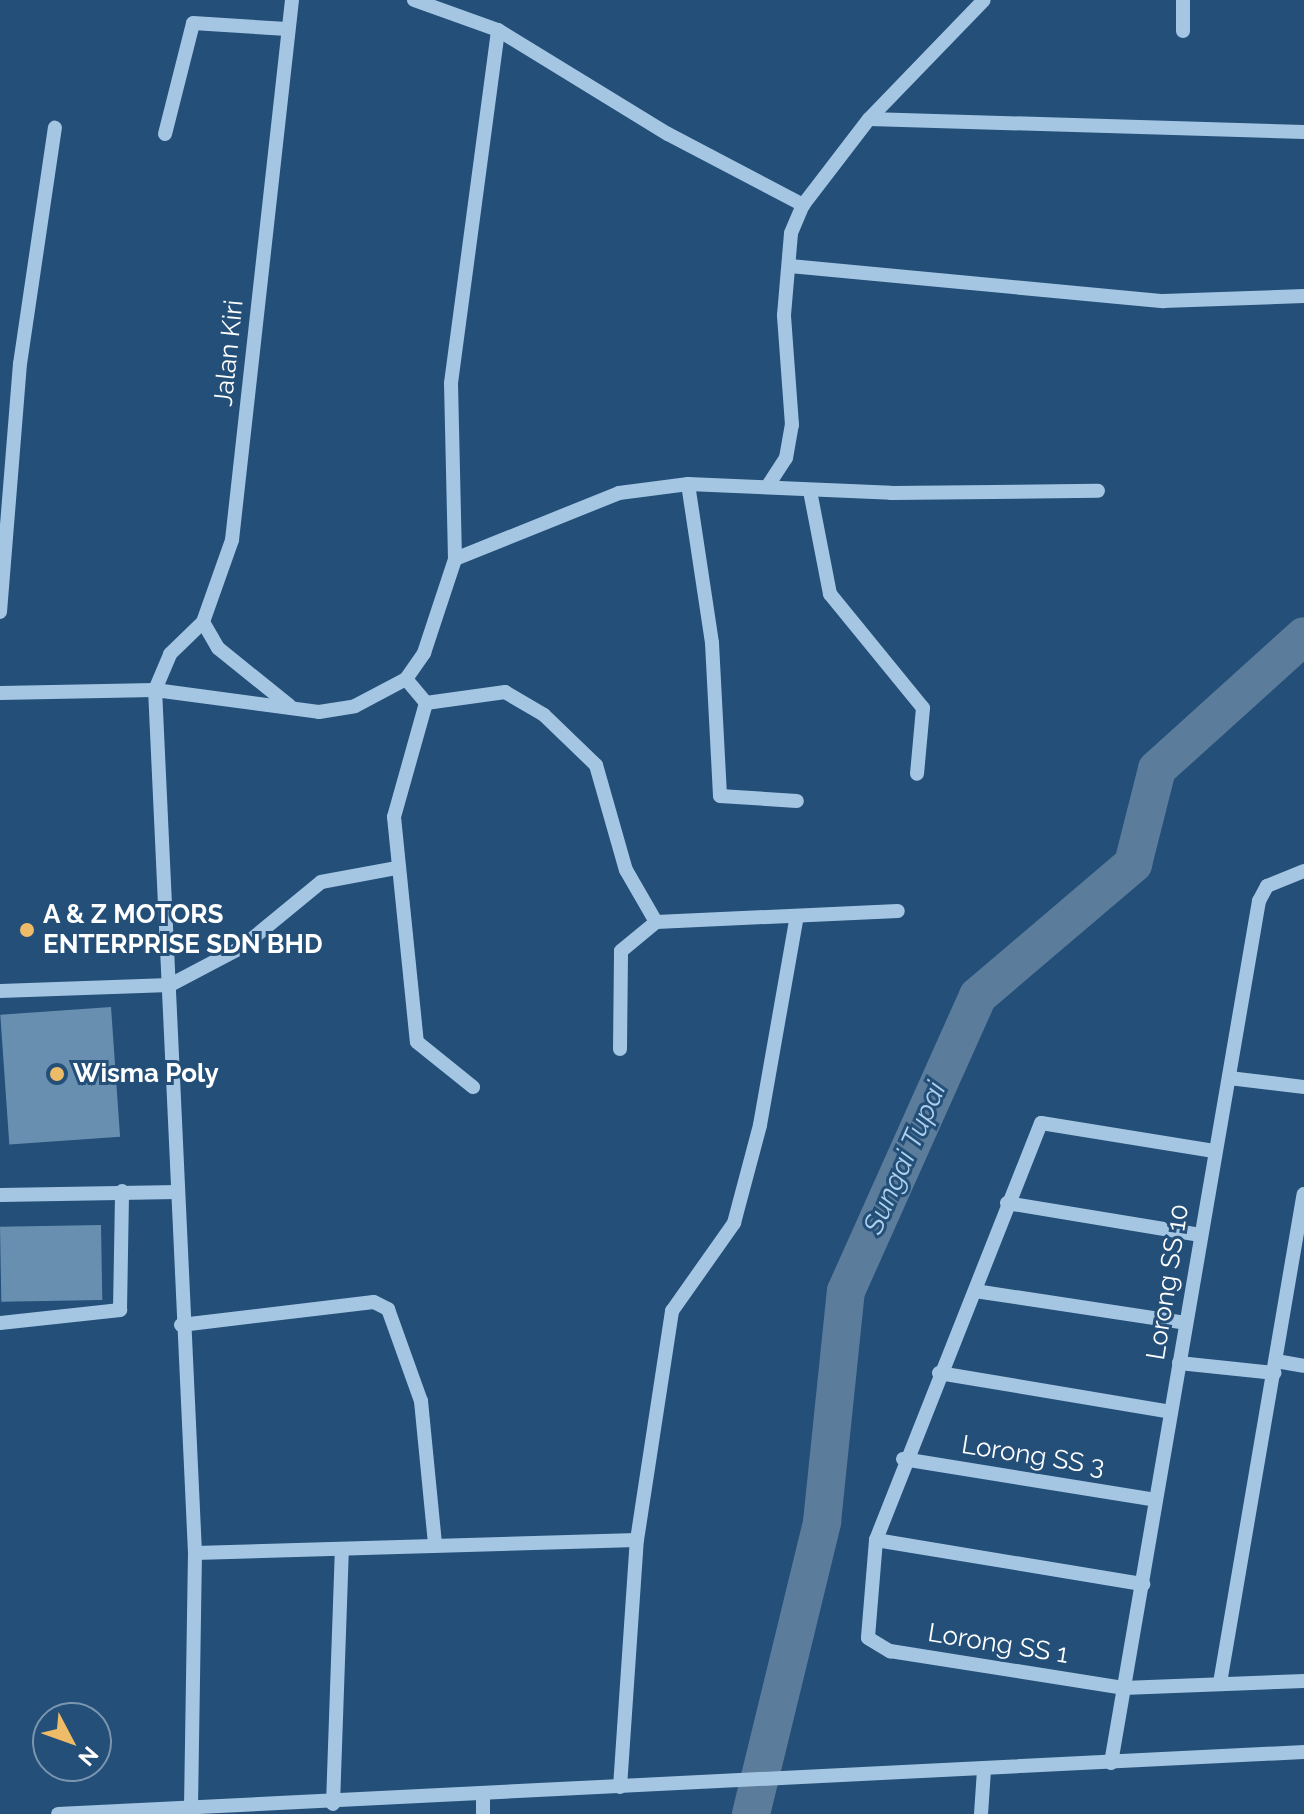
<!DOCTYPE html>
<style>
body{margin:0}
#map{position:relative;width:1304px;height:1814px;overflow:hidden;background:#234f78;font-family:Raleway,sans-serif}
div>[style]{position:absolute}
.river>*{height:38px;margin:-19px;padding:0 19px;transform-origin:19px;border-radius:19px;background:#5b7c9a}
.building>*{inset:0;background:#688fb0;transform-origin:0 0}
.minor>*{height:14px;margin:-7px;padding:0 7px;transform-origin:7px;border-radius:7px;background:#a4c6e3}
.dots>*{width:22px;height:22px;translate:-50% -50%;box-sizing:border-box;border:4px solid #234f78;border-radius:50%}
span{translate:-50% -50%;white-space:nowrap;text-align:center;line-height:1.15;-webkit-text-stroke:6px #234f78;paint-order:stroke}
.street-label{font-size:26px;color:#fff}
.poi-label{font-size:26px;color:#fff;font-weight:700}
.left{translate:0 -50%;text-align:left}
.water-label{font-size:28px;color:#afd0ec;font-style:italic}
.north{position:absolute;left:32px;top:1702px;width:80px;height:80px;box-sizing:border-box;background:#234f78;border:2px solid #7b95ae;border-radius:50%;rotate:131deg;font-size:22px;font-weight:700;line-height:32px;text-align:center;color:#fff}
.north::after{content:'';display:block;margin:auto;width:28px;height:36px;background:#eebc68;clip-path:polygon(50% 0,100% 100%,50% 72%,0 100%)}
</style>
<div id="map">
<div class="river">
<div style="left:751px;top:1814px;width:301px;rotate:-76.3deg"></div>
<div style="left:822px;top:1522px;width:232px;rotate:-84.1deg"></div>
<div style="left:846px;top:1291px;width:323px;rotate:-65.9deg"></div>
<div style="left:978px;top:996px;width:204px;rotate:-40.4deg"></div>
<div style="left:1133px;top:864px;width:98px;rotate:-75.8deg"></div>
<div style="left:1157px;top:769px;width:198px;rotate:-42.1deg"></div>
</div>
<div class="building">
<div style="left:111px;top:1007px;width:130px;height:111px;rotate:86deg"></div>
<div style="left:101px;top:1225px;width:75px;height:101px;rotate:89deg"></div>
</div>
<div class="minor">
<div style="left:414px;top:0;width:89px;rotate:19.7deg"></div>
<div style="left:498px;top:30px;width:199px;rotate:31.5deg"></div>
<div style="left:668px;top:134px;width:153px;rotate:27.7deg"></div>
<div style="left:1183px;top:0;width:31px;rotate:90deg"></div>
<div style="left:869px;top:119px;width:435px;rotate:1.7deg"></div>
<div style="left:165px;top:134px;width:114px;rotate:-75.8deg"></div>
<div style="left:193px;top:23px;width:94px;rotate:3.7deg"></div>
<div style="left:790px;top:266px;width:375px;rotate:5.4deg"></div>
<div style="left:1163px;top:301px;width:141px;rotate:-2deg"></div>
<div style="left:688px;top:484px;width:161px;rotate:81.4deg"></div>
<div style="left:712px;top:643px;width:153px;rotate:87deg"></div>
<div style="left:720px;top:796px;width:77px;rotate:3.7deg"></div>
<div style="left:769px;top:484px;width:31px;rotate:-57deg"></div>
<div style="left:786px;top:458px;width:34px;rotate:-80deg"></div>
<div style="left:792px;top:425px;width:110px;rotate:-94.2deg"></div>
<div style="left:784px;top:315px;width:82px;rotate:-85.1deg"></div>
<div style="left:791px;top:233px;width:30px;rotate:-67deg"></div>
<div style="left:803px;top:205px;width:108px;rotate:-52.5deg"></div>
<div style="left:869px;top:119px;width:165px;rotate:-46deg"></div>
<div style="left:810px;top:491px;width:105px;rotate:79deg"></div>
<div style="left:830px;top:594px;width:147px;rotate:50.8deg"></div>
<div style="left:923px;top:708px;width:66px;rotate:95.2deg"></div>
<div style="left:455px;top:559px;width:177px;rotate:-21.9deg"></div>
<div style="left:619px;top:493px;width:70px;rotate:-7.4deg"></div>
<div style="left:688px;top:484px;width:203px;rotate:2.5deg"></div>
<div style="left:891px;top:493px;width:207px;rotate:-0.6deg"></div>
<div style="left:0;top:612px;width:249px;rotate:-85.4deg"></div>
<div style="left:20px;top:364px;width:239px;rotate:-81.6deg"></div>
<div style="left:203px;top:622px;width:30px;rotate:60deg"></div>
<div style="left:218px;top:648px;width:92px;rotate:38.9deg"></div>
<div style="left:406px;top:679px;width:31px;rotate:50deg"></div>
<div style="left:426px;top:703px;width:118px;rotate:105.7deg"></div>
<div style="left:394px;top:817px;width:226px;rotate:84.2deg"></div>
<div style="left:417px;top:1042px;width:72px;rotate:38.8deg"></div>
<div style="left:0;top:693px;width:155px;rotate:-1.1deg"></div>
<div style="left:155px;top:690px;width:165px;rotate:7.6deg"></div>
<div style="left:319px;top:712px;width:36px;rotate:-9deg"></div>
<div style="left:355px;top:706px;width:58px;rotate:-27.9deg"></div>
<div style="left:406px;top:679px;width:32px;rotate:-55deg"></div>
<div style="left:424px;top:653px;width:99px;rotate:-71.7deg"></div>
<div style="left:455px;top:559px;width:176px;rotate:-91.3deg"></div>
<div style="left:451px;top:383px;width:356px;rotate:-82.4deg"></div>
<div style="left:426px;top:703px;width:80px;rotate:-7.9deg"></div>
<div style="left:505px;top:692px;width:45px;rotate:30.5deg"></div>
<div style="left:544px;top:715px;width:72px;rotate:43.9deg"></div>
<div style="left:596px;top:765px;width:109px;rotate:74.1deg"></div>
<div style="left:626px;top:870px;width:60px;rotate:60deg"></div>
<div style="left:656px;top:922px;width:242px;rotate:-2.6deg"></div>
<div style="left:0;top:991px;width:170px;rotate:-2deg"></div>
<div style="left:170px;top:985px;width:81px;rotate:-27.8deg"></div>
<div style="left:242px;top:947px;width:102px;rotate:-39.4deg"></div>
<div style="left:321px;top:882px;width:76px;rotate:-10.6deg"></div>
<div style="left:620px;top:1049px;width:98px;rotate:-89.4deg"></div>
<div style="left:621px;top:951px;width:45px;rotate:-39.6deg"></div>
<div style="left:1229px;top:1078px;width:76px;rotate:6.8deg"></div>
<div style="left:1214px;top:1151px;width:175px;rotate:-170.8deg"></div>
<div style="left:1041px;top:1123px;width:448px;rotate:111.6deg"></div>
<div style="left:876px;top:1540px;width:98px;rotate:94.7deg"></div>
<div style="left:868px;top:1638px;width:26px;rotate:31deg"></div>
<div style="left:890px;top:1651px;width:236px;rotate:9deg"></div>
<div style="left:1123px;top:1688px;width:181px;rotate:-2.2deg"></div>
<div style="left:0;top:1195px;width:178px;rotate:-1deg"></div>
<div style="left:1007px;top:1203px;width:196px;rotate:9.4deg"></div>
<div style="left:975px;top:1291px;width:213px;rotate:8.6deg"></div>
<div style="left:0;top:1323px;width:121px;rotate:-6.2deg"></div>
<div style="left:120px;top:1310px;width:119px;rotate:-89deg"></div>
<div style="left:181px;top:1325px;width:194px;rotate:-6.8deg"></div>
<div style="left:374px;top:1302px;width:16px;rotate:27deg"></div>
<div style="left:388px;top:1309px;width:98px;rotate:70.3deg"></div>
<div style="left:421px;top:1401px;width:145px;rotate:84.4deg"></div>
<div style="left:1276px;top:1361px;width:28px;rotate:10deg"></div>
<div style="left:1179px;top:1363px;width:96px;rotate:6deg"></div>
<div style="left:939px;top:1373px;width:235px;rotate:9.5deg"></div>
<div style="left:903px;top:1459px;width:256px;rotate:9.2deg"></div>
<div style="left:876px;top:1540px;width:271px;rotate:9.4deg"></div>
<div style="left:195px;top:1553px;width:442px;rotate:-1.7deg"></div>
<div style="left:1220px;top:1683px;width:496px;rotate:-80.3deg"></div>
<div style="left:1111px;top:1763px;width:875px;rotate:-80.26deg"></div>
<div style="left:1259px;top:901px;width:17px;rotate:-62deg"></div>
<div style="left:1267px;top:886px;width:40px;rotate:-22deg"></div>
<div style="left:620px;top:1787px;width:248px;rotate:-86.1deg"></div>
<div style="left:637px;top:1540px;width:232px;rotate:-81.3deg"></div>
<div style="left:672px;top:1311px;width:108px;rotate:-54.8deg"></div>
<div style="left:734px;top:1223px;width:101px;rotate:-75.1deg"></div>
<div style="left:760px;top:1125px;width:212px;rotate:-80deg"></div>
<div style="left:333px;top:1804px;width:254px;rotate:-88deg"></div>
<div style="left:191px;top:1807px;width:254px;rotate:-89.1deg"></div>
<div style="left:195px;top:1553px;width:864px;rotate:-92.65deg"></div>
<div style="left:155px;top:690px;width:39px;rotate:-67deg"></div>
<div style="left:170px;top:654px;width:46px;rotate:-44.1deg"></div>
<div style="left:203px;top:622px;width:87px;rotate:-70.5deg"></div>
<div style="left:232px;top:540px;width:543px;rotate:-83.66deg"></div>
<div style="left:58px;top:1814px;width:1248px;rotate:-2.85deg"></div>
<div style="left:483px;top:1814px;width:18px;rotate:-90deg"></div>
<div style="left:981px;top:1814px;width:44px;rotate:-86.1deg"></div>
</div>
<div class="dots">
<div style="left:27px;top:930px;background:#eebc68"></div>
<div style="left:57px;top:1074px;background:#eebc68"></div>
</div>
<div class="street-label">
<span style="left:229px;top:353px;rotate:-84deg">Jalan Kiri</span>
<span style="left:1168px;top:1282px;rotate:-81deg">Lorong SS 10</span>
<span style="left:1033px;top:1456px;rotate:9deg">Lorong SS 3</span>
<span style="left:998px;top:1644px;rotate:9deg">Lorong SS 1</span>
</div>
<div class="poi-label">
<span class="left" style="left:43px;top:930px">A &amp; Z MOTORS<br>ENTERPRISE SDN BHD</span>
<span class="left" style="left:73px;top:1074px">Wisma Poly</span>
</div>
<div class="water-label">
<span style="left:905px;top:1158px;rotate:-66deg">Sungai Tupai</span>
</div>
<div class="north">N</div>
</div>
